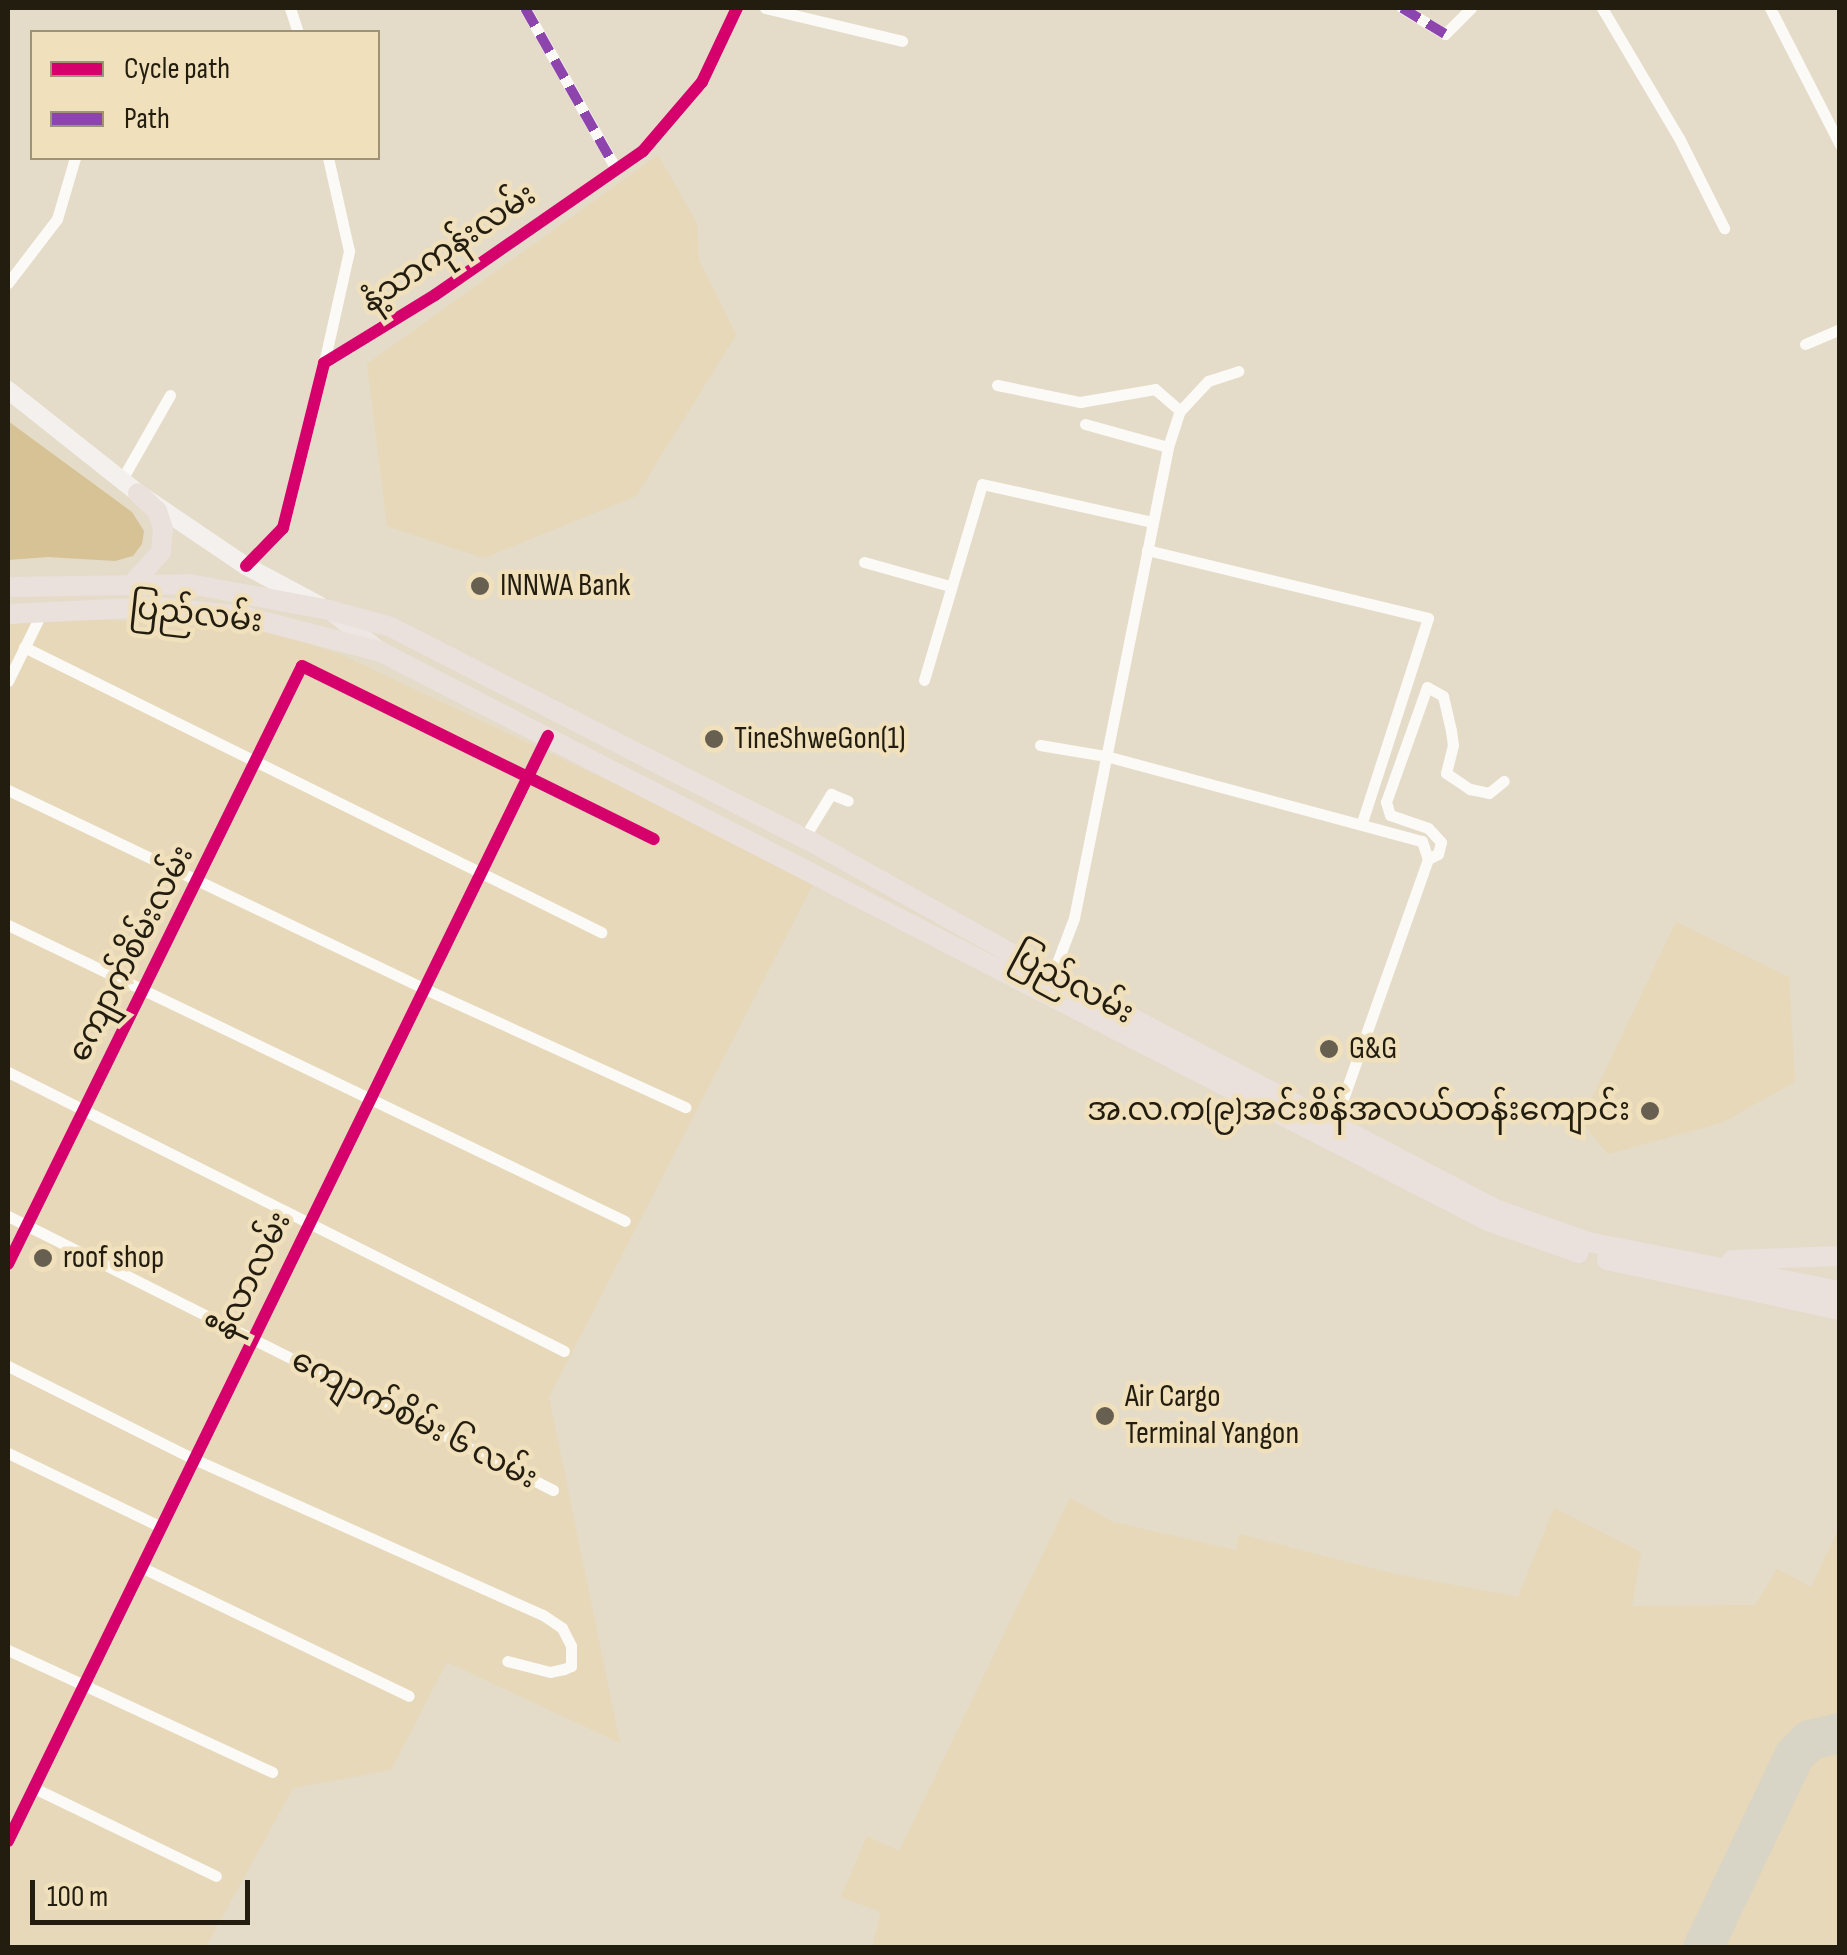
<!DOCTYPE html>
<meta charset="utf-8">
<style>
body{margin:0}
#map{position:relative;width:1847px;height:1955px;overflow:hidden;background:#e4dcc8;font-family:"Sofia Sans Condensed","Noto Sans Myanmar",sans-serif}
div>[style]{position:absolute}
.built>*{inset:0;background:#e6d8b8}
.green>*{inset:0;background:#d6c295}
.taxiway>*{height:40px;margin:-20px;padding:0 20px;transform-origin:20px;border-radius:20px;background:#d8d4c6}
.minor>*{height:11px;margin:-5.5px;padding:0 5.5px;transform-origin:5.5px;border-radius:5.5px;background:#fbfaf7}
.secondary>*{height:18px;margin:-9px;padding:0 9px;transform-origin:9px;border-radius:9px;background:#f4f0ed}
.primary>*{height:18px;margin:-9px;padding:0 9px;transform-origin:9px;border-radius:9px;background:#eee6e2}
.trunk>*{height:20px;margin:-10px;padding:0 10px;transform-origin:10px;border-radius:10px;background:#eae0dc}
.quiet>*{height:10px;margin-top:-5px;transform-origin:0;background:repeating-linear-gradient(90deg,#8e44ad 0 20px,transparent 0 30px)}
.cycleway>*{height:12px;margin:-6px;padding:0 6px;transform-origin:6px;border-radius:6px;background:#d6006c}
.dots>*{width:28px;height:28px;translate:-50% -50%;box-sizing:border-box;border:5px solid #f0e0bc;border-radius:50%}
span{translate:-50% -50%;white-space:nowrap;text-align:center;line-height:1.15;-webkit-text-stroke:9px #f0e0bc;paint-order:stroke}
.street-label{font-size:32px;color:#231d10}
.poi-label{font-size:32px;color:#231d10}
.left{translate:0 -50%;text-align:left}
.right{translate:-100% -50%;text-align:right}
.frame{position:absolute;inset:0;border:10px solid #231d10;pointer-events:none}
.legend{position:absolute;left:30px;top:30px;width:350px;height:130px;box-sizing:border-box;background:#f0e0bc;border:2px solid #9e9277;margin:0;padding:12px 18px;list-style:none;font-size:30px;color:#231d10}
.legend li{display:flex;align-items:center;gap:20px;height:50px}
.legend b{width:50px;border:2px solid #9e9277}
.scale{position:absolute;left:30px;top:1880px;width:220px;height:45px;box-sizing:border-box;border:5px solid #231d10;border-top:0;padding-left:12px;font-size:30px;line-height:35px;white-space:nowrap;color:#231d10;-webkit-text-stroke:8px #f0e0bc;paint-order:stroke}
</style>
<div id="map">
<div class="built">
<div style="clip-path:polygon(658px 155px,697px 223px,699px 260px,736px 335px,636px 496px,484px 558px,387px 526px,367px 364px)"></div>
<div style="clip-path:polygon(62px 618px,252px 626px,340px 654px,674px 812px,813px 884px,549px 1397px,620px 1743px,447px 1662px,391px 1770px,293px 1788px,206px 1947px,8px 1947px,8px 625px)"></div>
<div style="clip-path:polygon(1676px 922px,1789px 977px,1795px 1082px,1721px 1123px,1608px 1154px,1581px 1121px)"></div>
<div style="clip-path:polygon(1070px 1498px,1113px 1522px,1236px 1550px,1239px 1534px,1390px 1573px,1518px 1597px,1554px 1508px,1641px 1552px,1632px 1606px,1755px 1605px,1777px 1569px,1811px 1587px,1839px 1528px,1839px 1947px,872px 1947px,881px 1912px,841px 1897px,867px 1836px,899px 1851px)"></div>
</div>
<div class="green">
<div style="clip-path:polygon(8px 421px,132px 512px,144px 531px,142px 544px,133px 556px,115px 561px,48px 557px,8px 560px)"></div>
</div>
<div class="taxiway">
<div style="left:1703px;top:1948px;width:212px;rotate:-64.6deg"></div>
<div style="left:1794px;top:1756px;width:23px;rotate:-45deg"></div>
<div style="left:1810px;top:1740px;width:31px;rotate:-13deg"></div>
</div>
<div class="minor">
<div style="left:290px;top:8px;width:25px;rotate:72deg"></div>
<div style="left:525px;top:8px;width:185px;rotate:60.5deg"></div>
<div style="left:765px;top:8px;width:141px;rotate:13.5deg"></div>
<div style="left:1402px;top:8px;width:50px;rotate:31.2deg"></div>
<div style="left:1445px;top:34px;width:37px;rotate:-45deg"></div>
<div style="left:1602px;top:8px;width:151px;rotate:59.4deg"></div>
<div style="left:1679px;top:138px;width:101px;rotate:63.4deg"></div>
<div style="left:1770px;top:8px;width:154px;rotate:62.9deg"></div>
<div style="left:8px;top:283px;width:81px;rotate:-52.6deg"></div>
<div style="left:57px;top:219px;width:64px;rotate:-73.6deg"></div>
<div style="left:1805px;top:344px;width:38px;rotate:-23deg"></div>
<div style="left:324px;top:363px;width:115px;rotate:-77.4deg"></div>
<div style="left:349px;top:251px;width:95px;rotate:-102.7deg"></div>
<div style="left:997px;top:385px;width:85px;rotate:11.6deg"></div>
<div style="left:1080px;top:402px;width:76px;rotate:-9.8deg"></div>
<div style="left:1155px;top:389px;width:33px;rotate:41deg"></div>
<div style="left:1085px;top:424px;width:86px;rotate:15.5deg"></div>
<div style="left:121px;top:481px;width:99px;rotate:-60.3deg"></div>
<div style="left:1147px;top:550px;width:289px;rotate:13.6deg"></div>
<div style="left:1428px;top:618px;width:214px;rotate:107.9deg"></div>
<div style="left:864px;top:562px;width:89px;rotate:15.6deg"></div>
<div style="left:246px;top:566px;width:53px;rotate:-45.8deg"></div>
<div style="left:283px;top:528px;width:170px;rotate:-76deg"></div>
<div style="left:324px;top:363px;width:130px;rotate:-31.5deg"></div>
<div style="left:435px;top:295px;width:253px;rotate:-34.7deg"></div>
<div style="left:643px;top:151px;width:91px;rotate:-49.5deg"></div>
<div style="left:702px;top:82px;width:82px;rotate:-64.7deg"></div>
<div style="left:24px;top:647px;width:644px;rotate:26.29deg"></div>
<div style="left:924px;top:680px;width:204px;rotate:-73.5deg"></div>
<div style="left:982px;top:484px;width:174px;rotate:12.6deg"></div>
<div style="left:8px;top:681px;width:77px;rotate:-63.8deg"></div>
<div style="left:1040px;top:745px;width:67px;rotate:9.5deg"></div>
<div style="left:1106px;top:756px;width:327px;rotate:15.1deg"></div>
<div style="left:1422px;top:841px;width:19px;rotate:72deg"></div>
<div style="left:1428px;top:859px;width:281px;rotate:109.5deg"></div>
<div style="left:8px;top:790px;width:462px;rotate:25.5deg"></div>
<div style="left:425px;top:989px;width:286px;rotate:24.4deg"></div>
<div style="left:804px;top:838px;width:52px;rotate:-58.5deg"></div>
<div style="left:831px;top:794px;width:18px;rotate:22deg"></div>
<div style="left:1428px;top:859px;width:11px;rotate:-27deg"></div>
<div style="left:1438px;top:854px;width:12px;rotate:-76deg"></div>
<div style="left:1441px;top:842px;width:19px;rotate:-133deg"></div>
<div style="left:1428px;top:828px;width:40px;rotate:-161.1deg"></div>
<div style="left:1390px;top:815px;width:14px;rotate:-107deg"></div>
<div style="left:1386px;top:802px;width:122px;rotate:-70.4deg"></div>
<div style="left:1427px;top:687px;width:18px;rotate:29deg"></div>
<div style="left:1443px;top:696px;width:36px;rotate:77deg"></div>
<div style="left:1451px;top:731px;width:14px;rotate:82deg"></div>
<div style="left:1453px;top:745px;width:29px;rotate:104deg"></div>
<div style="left:1446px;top:773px;width:29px;rotate:34deg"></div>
<div style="left:1470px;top:789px;width:19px;rotate:12deg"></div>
<div style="left:1489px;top:793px;width:19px;rotate:-39deg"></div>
<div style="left:8px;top:925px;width:684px;rotate:25.63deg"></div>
<div style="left:1052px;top:976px;width:62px;rotate:-69.2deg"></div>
<div style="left:1074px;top:918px;width:480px;rotate:-78.7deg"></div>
<div style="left:1168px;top:447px;width:38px;rotate:-72deg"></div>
<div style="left:1180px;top:411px;width:41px;rotate:-47deg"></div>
<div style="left:1208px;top:381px;width:32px;rotate:-18deg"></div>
<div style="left:8px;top:1072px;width:622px;rotate:26.65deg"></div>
<div style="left:8px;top:1216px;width:610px;rotate:26.69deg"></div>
<div style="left:8px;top:1264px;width:666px;rotate:-63.82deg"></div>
<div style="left:302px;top:666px;width:392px;rotate:26.2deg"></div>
<div style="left:8px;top:1366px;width:208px;rotate:26.6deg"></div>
<div style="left:194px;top:1459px;width:382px;rotate:24.1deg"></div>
<div style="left:543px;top:1615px;width:23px;rotate:34deg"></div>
<div style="left:562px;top:1628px;width:20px;rotate:63deg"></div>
<div style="left:571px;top:1646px;width:20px;rotate:90deg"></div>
<div style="left:571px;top:1666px;width:8px;rotate:157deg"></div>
<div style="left:564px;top:1669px;width:14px;rotate:168deg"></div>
<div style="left:550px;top:1672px;width:44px;rotate:-165.7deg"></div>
<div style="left:8px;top:1453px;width:170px;rotate:25.8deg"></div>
<div style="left:141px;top:1567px;width:297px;rotate:25.7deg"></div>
<div style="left:8px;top:1650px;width:291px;rotate:24.8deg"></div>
<div style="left:34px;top:1788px;width:202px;rotate:25.8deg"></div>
<div style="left:8px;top:1841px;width:1230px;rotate:-63.96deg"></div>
</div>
<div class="secondary">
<div style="left:8px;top:390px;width:166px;rotate:38.4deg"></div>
<div style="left:138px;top:493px;width:130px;rotate:34.1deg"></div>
<div style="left:246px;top:566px;width:83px;rotate:28.1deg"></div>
</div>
<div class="primary">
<div style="left:333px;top:613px;width:59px;rotate:38.8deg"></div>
</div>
<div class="trunk">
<div style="left:133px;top:583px;width:42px;rotate:-47.9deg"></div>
<div style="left:161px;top:552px;width:23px;rotate:-85deg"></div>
<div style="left:163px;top:529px;width:19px;rotate:-108deg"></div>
<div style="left:157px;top:511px;width:26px;rotate:-137deg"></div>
<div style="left:8px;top:587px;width:182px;rotate:-0.9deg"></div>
<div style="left:190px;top:584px;width:141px;rotate:10.6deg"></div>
<div style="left:329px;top:610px;width:64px;rotate:15.3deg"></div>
<div style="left:391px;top:627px;width:470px;rotate:27.1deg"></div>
<div style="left:810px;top:841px;width:277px;rotate:29.2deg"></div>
<div style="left:1052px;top:976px;width:501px;rotate:27.74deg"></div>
<div style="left:1495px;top:1209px;width:99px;rotate:19.5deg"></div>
<div style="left:1588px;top:1242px;width:257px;rotate:11deg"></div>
<div style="left:8px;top:614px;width:148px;rotate:-2.7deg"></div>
<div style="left:156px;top:607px;width:87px;rotate:5.9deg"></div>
<div style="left:243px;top:616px;width:143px;rotate:14.6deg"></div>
<div style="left:381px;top:652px;width:1245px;rotate:27.2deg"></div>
<div style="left:1488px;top:1221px;width:96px;rotate:19.4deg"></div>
<div style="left:1607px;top:1260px;width:238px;rotate:12.1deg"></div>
<div style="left:1732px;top:1260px;width:108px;rotate:-2.1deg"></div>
</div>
<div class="quiet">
<div style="left:525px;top:8px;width:185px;rotate:60.5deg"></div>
<div style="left:1402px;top:8px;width:50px;rotate:31.2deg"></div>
</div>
<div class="cycleway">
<div style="left:246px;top:566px;width:53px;rotate:-45.8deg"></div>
<div style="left:283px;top:528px;width:170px;rotate:-76deg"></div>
<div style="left:324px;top:363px;width:130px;rotate:-31.5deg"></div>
<div style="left:435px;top:295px;width:253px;rotate:-34.7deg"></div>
<div style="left:643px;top:151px;width:91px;rotate:-49.5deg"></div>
<div style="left:702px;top:82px;width:82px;rotate:-64.7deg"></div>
<div style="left:8px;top:1264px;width:666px;rotate:-63.82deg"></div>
<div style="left:302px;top:666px;width:392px;rotate:26.2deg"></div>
<div style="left:8px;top:1841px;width:1230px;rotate:-63.96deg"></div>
</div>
<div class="dots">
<div style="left:480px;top:586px;background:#676050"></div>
<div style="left:714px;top:739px;background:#676050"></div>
<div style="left:1329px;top:1049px;background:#676050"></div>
<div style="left:1650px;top:1111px;background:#676050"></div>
<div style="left:43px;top:1258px;background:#676050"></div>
<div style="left:1105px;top:1416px;background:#676050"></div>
</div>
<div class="street-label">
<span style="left:449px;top:249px;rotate:-34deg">နံ့သာကုန်းလမ်း</span>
<span style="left:196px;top:616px;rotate:6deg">ပြည်လမ်း</span>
<span style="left:132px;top:954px;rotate:-63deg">ကျောက်စိမ်းလမ်း</span>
<span style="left:1072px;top:985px;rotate:28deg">ပြည်လမ်း</span>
<span style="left:253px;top:1276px;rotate:-64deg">နီလာလမ်း</span>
<span style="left:414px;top:1420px;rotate:27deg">ကျောက်စိမ်း ၆ လမ်း</span>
</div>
<div class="poi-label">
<span class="left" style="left:500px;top:586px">INNWA Bank</span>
<span class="left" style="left:734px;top:739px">TineShweGon(1)</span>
<span class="left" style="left:1349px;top:1049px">G&amp;G</span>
<span class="right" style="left:1630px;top:1111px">အ.လ.က(၉)အင်းစိန်အလယ်တန်းကျောင်း</span>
<span class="left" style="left:63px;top:1258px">roof shop</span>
<span class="left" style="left:1125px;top:1416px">Air Cargo<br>Terminal Yangon</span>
</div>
<div class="frame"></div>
<ul class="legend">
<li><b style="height:12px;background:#d6006c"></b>Cycle path</li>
<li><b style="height:12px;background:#8e44ad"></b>Path</li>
</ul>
<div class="scale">100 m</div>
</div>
